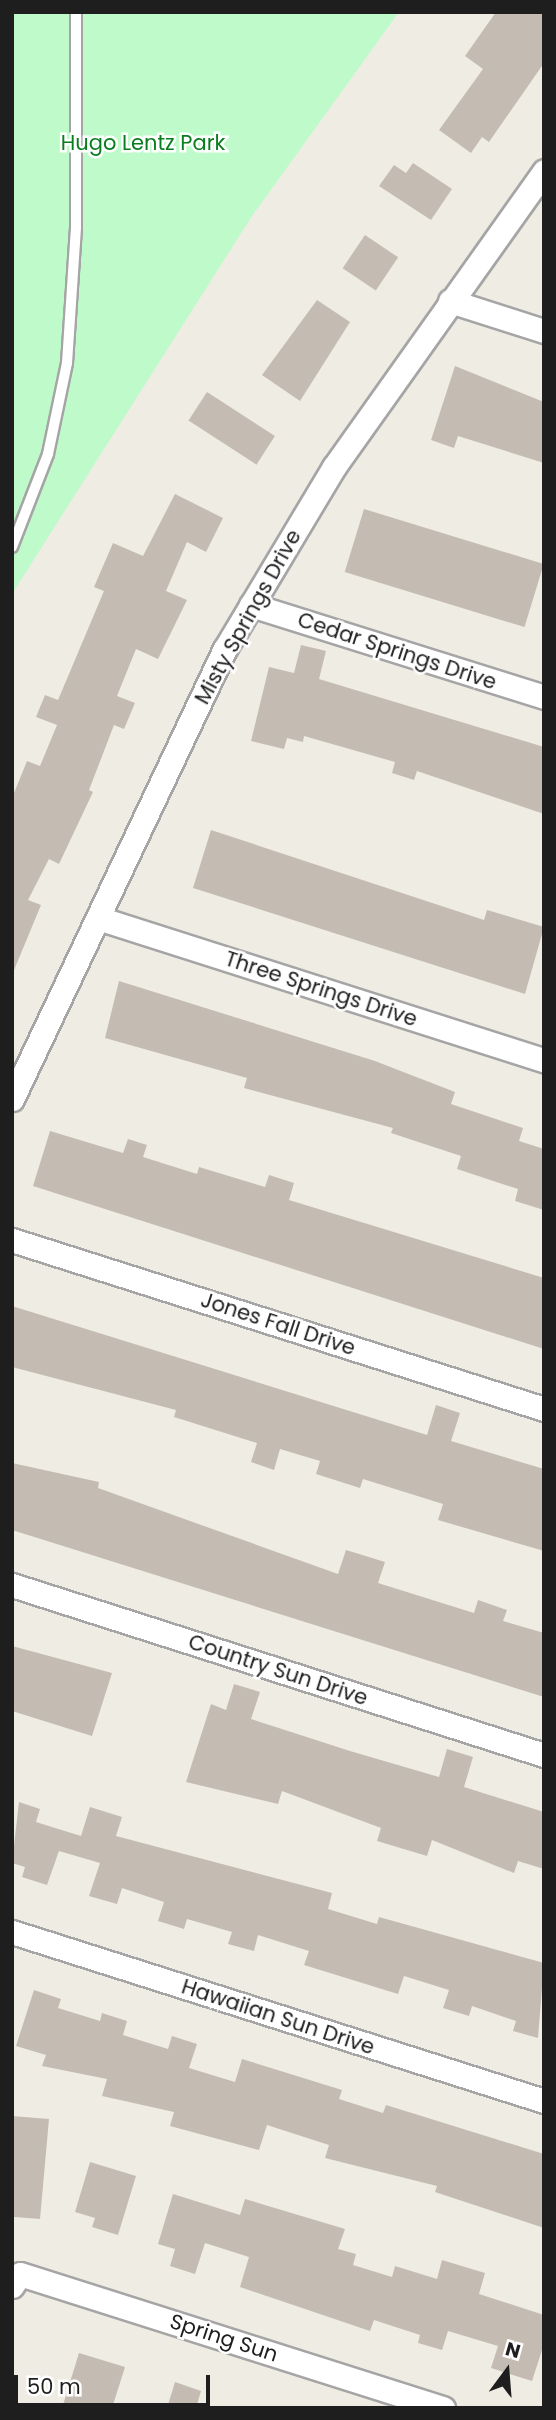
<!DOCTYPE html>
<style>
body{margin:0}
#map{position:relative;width:556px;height:2420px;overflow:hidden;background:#efece3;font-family:Poppins,sans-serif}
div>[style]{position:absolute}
.park>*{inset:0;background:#bffaca}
.building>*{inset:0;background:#c4bcb3;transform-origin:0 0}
.roads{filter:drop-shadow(2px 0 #a5a5a5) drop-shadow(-2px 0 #a5a5a5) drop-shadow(0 2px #a5a5a5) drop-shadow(0 -2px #a5a5a5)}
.service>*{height:10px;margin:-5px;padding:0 5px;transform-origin:5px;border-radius:5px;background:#fff}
.minor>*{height:23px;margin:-11.5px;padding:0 11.5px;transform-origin:11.5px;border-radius:11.5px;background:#fff}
span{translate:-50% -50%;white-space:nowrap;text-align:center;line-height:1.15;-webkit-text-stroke:5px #fff;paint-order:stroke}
.park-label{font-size:21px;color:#0a7d1f}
.street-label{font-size:21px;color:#1e1e1e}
.frame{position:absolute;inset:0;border:14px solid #1e1e1e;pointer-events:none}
.north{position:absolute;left:472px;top:2336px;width:70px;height:70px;-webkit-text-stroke:5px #fff;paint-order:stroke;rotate:16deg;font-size:19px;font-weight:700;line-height:28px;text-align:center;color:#1e1e1e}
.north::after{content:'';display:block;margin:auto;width:24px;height:32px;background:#1e1e1e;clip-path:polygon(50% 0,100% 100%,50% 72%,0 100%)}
.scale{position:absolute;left:14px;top:2375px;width:196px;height:32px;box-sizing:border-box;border:4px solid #1e1e1e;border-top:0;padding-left:9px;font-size:21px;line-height:24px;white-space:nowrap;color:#1e1e1e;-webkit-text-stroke:5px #fff;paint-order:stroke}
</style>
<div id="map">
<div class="park">
<div style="clip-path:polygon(12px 12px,399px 12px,252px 216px,12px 594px)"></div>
</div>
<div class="building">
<div style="clip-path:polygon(496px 12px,544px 12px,544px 63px,489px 142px,482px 137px,471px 153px,439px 130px,483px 69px,465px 56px)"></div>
<div style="clip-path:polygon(413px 163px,452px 189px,431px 220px,379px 186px,394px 165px,406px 173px)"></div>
<div style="left:365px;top:235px;width:40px;height:40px;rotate:34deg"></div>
<div style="clip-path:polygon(317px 300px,350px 322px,300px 401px,262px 375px)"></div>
<div style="clip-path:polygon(455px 366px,544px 402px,544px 463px,458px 436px,454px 448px,431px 440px)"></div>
<div style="left:207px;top:392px;width:81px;height:34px;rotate:33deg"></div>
<div style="clip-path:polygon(175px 494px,223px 518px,206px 552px,187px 542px,166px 591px,187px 600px,158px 659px,136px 649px,117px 696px,135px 703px,124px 729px,114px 725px,89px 790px,93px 792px,59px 864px,49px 859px,28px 900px,41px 905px,12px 975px,12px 798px,27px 761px,40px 766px,57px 725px,36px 717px,45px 695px,58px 700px,104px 591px,94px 587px,113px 543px,143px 556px)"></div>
<div style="left:364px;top:509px;width:188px;height:66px;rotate:17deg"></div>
<div style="clip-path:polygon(301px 645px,326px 651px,319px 679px,544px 747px,544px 814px,417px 771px,414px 780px,392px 773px,395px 762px,304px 736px,303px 742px,287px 738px,284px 749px,251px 741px,269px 667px,294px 673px)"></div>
<div style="clip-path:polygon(211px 830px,484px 920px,487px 910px,544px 927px,525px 994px,193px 888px)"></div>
<div style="clip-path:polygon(119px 981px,375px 1061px,455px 1092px,451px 1104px,523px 1128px,519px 1141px,544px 1149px,544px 1210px,515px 1201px,518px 1189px,457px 1169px,461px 1156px,391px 1133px,393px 1128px,244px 1088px,247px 1078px,105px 1038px)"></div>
<div style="clip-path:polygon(50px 1131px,123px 1153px,128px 1139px,147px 1145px,143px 1157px,197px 1174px,199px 1167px,265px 1187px,269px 1175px,294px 1183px,289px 1200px,544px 1278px,544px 1349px,33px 1186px)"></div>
<div style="clip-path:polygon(12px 1306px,427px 1435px,436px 1405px,460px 1413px,451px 1441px,544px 1469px,544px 1551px,438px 1520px,443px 1504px,363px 1479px,360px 1488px,316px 1474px,320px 1461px,280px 1449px,274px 1470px,251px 1462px,257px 1443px,174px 1417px,176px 1410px,12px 1367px)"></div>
<div style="clip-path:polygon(12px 1463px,99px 1482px,98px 1488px,338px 1574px,346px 1550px,385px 1562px,378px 1583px,474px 1613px,478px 1600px,507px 1610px,503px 1621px,544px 1633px,544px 1697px,12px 1530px)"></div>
<div style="clip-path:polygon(12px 1646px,112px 1673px,92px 1736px,12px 1711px)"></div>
<div style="clip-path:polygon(234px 1684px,260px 1692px,251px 1719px,350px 1751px,439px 1777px,447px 1749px,473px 1757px,464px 1787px,544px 1812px,544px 1869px,518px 1861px,514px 1873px,432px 1840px,427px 1856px,377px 1841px,381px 1828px,282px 1791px,278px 1804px,186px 1782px,211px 1704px,226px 1710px)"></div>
<div style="clip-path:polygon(19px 1802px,40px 1809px,36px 1822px,81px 1836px,90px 1807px,122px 1817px,116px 1836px,332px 1893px,328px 1909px,377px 1924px,379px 1917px,544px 1963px,538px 2038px,513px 2031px,516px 2021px,472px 2006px,469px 2016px,443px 2008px,449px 1990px,404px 1976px,398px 1994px,304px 1965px,309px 1951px,258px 1935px,254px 1951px,228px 1944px,232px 1932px,187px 1919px,184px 1929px,158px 1921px,164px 1902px,122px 1888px,117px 1904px,89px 1896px,100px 1863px,59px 1851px,47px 1885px,22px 1877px,25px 1867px,12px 1863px)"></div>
<div style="clip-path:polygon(34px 1990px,61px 1999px,58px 2008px,100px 2021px,102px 2013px,127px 2021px,123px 2035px,168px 2049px,172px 2036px,197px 2044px,189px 2068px,235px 2082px,242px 2059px,342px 2090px,339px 2099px,383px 2113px,386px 2105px,544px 2154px,544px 2228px,435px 2192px,437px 2186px,325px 2158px,329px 2145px,267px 2125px,259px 2150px,170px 2126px,174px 2112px,102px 2096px,107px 2079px,42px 2066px,46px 2055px,16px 2046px)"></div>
<div style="clip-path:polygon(12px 2116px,49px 2119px,40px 2219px,14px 2217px)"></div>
<div style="clip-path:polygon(90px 2162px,136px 2176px,118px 2235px,92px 2227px,95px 2218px,75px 2212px)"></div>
<div style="clip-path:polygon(173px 2194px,240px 2215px,245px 2199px,345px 2229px,338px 2249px,356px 2254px,353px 2265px,392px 2277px,395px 2266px,437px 2279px,442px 2260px,485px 2273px,479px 2294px,544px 2315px,544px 2344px,532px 2381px,491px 2368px,498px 2346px,448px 2331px,442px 2350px,418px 2343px,420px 2335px,374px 2320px,370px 2331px,240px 2287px,249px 2257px,205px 2243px,195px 2274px,170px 2266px,175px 2249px,158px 2244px)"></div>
<div style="clip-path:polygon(79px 2353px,125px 2367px,112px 2408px,62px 2408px)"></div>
<div style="clip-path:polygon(175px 2382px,201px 2391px,196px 2408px,167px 2408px)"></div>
</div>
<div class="roads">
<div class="service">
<div style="left:12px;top:547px;width:100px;rotate:-68.8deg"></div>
<div style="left:48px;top:454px;width:93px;rotate:-78.2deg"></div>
<div style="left:67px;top:363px;width:135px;rotate:-86.2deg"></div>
<div style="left:76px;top:228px;width:216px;rotate:-90deg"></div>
</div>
<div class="minor">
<div style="left:450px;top:301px;width:99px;rotate:17.7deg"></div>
<div style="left:251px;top:605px;width:307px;rotate:17.4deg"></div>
<div style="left:98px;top:918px;width:468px;rotate:17.7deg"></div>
<div style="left:12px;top:1099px;width:498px;rotate:-64.7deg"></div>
<div style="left:225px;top:649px;width:212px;rotate:-59.1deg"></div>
<div style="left:334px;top:467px;width:363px;rotate:-54.6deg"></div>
<div style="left:12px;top:1240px;width:558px;rotate:17.62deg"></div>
<div style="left:12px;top:1585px;width:559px;rotate:17.72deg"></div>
<div style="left:12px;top:1932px;width:558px;rotate:17.62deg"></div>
<div style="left:12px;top:2286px;width:14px;rotate:-56deg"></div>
<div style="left:20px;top:2274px;width:444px;rotate:17.6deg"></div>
</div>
</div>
<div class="park-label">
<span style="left:143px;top:143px">Hugo Lentz Park</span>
</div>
<div class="street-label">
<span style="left:248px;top:617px;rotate:-61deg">Misty Springs Drive</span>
<span style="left:397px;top:651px;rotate:18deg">Cedar Springs Drive</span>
<span style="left:321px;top:989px;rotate:18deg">Three Springs Drive</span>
<span style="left:278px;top:1324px;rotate:18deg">Jones Fall Drive</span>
<span style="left:278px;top:1670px;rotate:18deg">Country Sun Drive</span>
<span style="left:278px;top:2017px;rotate:18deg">Hawaiian Sun Drive</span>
<span style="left:224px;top:2338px;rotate:18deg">Spring Sun</span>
</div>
<div class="frame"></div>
<div class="north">N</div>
<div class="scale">50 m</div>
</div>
